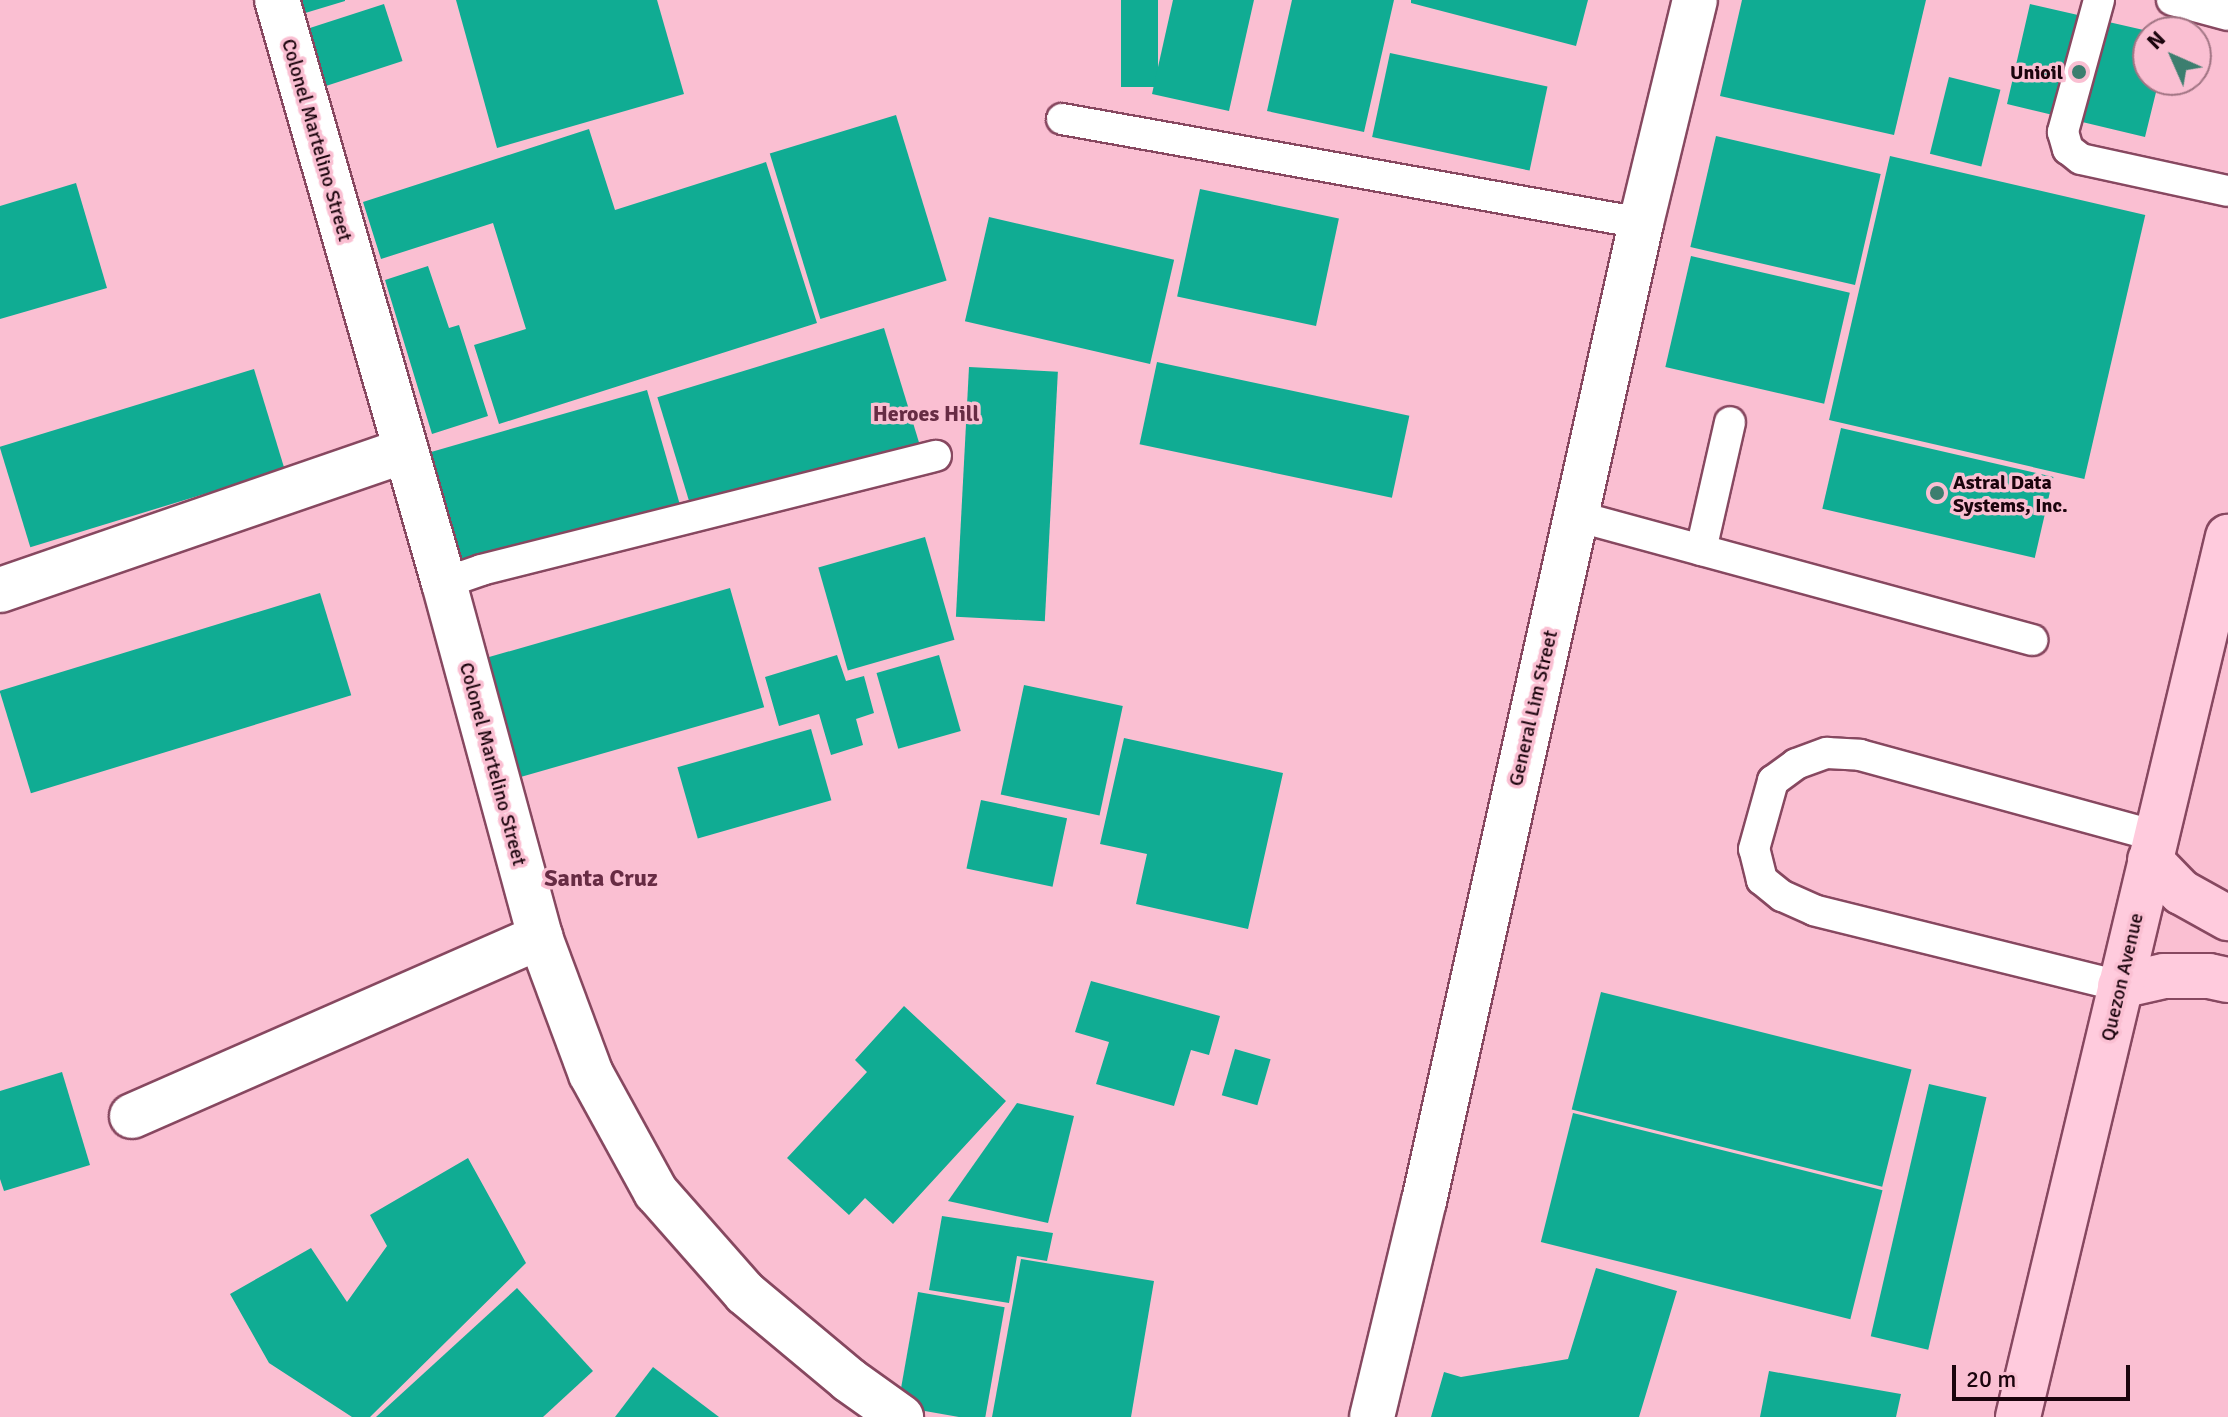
<!DOCTYPE html>
<style>
body{margin:0}
#map{position:relative;width:2228px;height:1417px;overflow:hidden;background:#fabfd2;font-family:Signika,sans-serif}
div>[style]{position:absolute}
.building>*{inset:0;background:#10ac93;transform-origin:0 0}
.roads{filter:drop-shadow(2px 0 #874860) drop-shadow(-2px 0 #874860) drop-shadow(0 2px #874860) drop-shadow(0 -2px #874860)}
.service>*{height:30px;margin:-15px;padding:0 15px;transform-origin:15px;border-radius:15px;background:#fff}
.minor>*{height:44px;margin:-22px;padding:0 22px;transform-origin:22px;border-radius:22px;background:#fff}
.primary>*{height:44px;margin:-22px;padding:0 22px;transform-origin:22px;border-radius:22px;background:#ffcbdd}
.dots>*{width:22px;height:22px;translate:-50% -50%;box-sizing:border-box;border:4px solid #fabfd2;border-radius:50%}
span{translate:-50% -50%;white-space:nowrap;text-align:center;line-height:1.15;-webkit-text-stroke:7px #fabfd2;paint-order:stroke}
.poi-label{font-size:20px;color:#1b040d;font-weight:700}
.right{translate:-100% -50%;text-align:right}
.left{translate:0 -50%;text-align:left}
.street-label{font-size:20px;color:#1b040d}
.neighbourhood-label{font-size:22px;color:#672c44;font-weight:700}
.quarter-label{font-size:24px;color:#672c44;font-weight:700}
.north{position:absolute;left:2132px;top:16px;width:80px;height:80px;box-sizing:border-box;background:#fabfd2;border:2px solid #a17483;border-radius:50%;rotate:315deg;font-size:22px;font-weight:700;line-height:32px;text-align:center;color:#1b040d}
.north::after{content:'';display:block;margin:auto;width:28px;height:36px;background:#3c7e6f;clip-path:polygon(50% 0,100% 100%,50% 72%,0 100%)}
.scale{position:absolute;left:1952px;top:1365px;width:178px;height:36px;box-sizing:border-box;border:4px solid #1b040d;border-top:0;padding-left:10px;font-size:24px;line-height:28px;white-space:nowrap;color:#1b040d;-webkit-text-stroke:6px #fabfd2;paint-order:stroke}
</style>
<div id="map">
<div class="building">
<div style="clip-path:polygon(286px 0,345px 0,345px 1px,292px 17px)"></div>
<div style="clip-path:polygon(456px 0,657px 0,684px 94px,497px 148px)"></div>
<div style="left:1121px;top:0;width:37px;height:87px"></div>
<div style="clip-path:polygon(1173px 0,1254px 0,1229px 111px,1152px 94px)"></div>
<div style="clip-path:polygon(1292px 0,1394px 0,1364px 132px,1267px 111px)"></div>
<div style="clip-path:polygon(1411px 0,1588px 0,1576px 46px,1411px 3px)"></div>
<div style="clip-path:polygon(1742px 0,1926px 0,1894px 135px,1720px 96px)"></div>
<div style="left:384px;top:4px;width:60px;height:95px;rotate:72deg"></div>
<div style="clip-path:polygon(2030px 4px,2148px 31px,2148px 80px,2159px 80px,2145px 137px,2007px 104px)"></div>
<div style="left:1390px;top:53px;width:161px;height:86px;rotate:12deg"></div>
<div style="left:1949px;top:77px;width:53px;height:79px;rotate:14deg"></div>
<div style="left:896px;top:115px;width:173px;height:132px;rotate:73deg"></div>
<div style="clip-path:polygon(589px 129px,615px 210px,766px 162px,817px 323px,499px 424px,474px 345px,526px 329px,493px 223px,381px 259px,363px 202px)"></div>
<div style="left:1716px;top:136px;width:169px;height:114px;rotate:13deg"></div>
<div style="left:1890px;top:156px;width:262px;height:271px;rotate:13deg"></div>
<div style="clip-path:polygon(76px 183px,107px 288px,0 319px,0 206px)"></div>
<div style="left:1200px;top:189px;width:142px;height:110px;rotate:12deg"></div>
<div style="left:989px;top:217px;width:190px;height:107px;rotate:13deg"></div>
<div style="left:1691px;top:256px;width:163px;height:114px;rotate:13deg"></div>
<div style="clip-path:polygon(428px 266px,449px 328px,459px 325px,488px 416px,432px 434px,385px 280px)"></div>
<div style="left:884px;top:328px;width:124px;height:237px;rotate:73deg"></div>
<div style="left:1157px;top:362px;width:258px;height:84px;rotate:12deg"></div>
<div style="left:969px;top:367px;width:89px;height:250px;rotate:3deg"></div>
<div style="left:254px;top:369px;width:105px;height:266px;rotate:73deg"></div>
<div style="left:647px;top:390px;width:120px;height:230px;rotate:74deg"></div>
<div style="left:1841px;top:428px;width:218px;height:83px;rotate:13deg"></div>
<div style="left:925px;top:537px;width:107px;height:111px;rotate:74deg"></div>
<div style="left:730px;top:588px;width:124px;height:257px;rotate:74deg"></div>
<div style="left:320px;top:593px;width:107px;height:335px;rotate:73deg"></div>
<div style="clip-path:polygon(837px 655px,846px 681px,864px 676px,874px 713px,856px 719px,863px 745px,831px 755px,819px 714px,779px 726px,765px 677px)"></div>
<div style="left:939px;top:655px;width:79px;height:65px;rotate:74deg"></div>
<div style="left:1024px;top:685px;width:101px;height:112px;rotate:12deg"></div>
<div style="left:811px;top:729px;width:74px;height:139px;rotate:74deg"></div>
<div style="clip-path:polygon(1124px 738px,1283px 773px,1248px 929px,1136px 904px,1147px 854px,1100px 844px)"></div>
<div style="left:981px;top:800px;width:88px;height:70px;rotate:12deg"></div>
<div style="clip-path:polygon(1091px 981px,1220px 1016px,1209px 1055px,1191px 1050px,1174px 1106px,1096px 1084px,1109px 1042px,1075px 1032px)"></div>
<div style="left:1601px;top:992px;width:320px;height:121px;rotate:14deg"></div>
<div style="clip-path:polygon(904px 1006px,1006px 1101px,893px 1224px,865px 1198px,849px 1215px,787px 1158px,867px 1072px,855px 1060px)"></div>
<div style="left:1235px;top:1049px;width:37px;height:48px;rotate:16deg"></div>
<div style="clip-path:polygon(62px 1072px,90px 1165px,4px 1191px,0 1179px,0 1091px)"></div>
<div style="left:1929px;top:1084px;width:59px;height:259px;rotate:13deg"></div>
<div style="clip-path:polygon(1017px 1103px,1074px 1116px,1048px 1223px,948px 1201px)"></div>
<div style="left:1573px;top:1113px;width:319px;height:133px;rotate:14deg"></div>
<div style="clip-path:polygon(468px 1158px,526px 1263px,370px 1417px,352px 1417px,269px 1363px,230px 1294px,311px 1248px,347px 1302px,387px 1246px,370px 1215px)"></div>
<div style="clip-path:polygon(942px 1216px,1053px 1233px,1047px 1261px,1017px 1256px,1009px 1303px,929px 1290px)"></div>
<div style="clip-path:polygon(1021px 1259px,1154px 1281px,1131px 1417px,992px 1417px)"></div>
<div style="clip-path:polygon(1596px 1268px,1677px 1291px,1639px 1417px,1431px 1417px,1444px 1372px,1461px 1377px,1568px 1359px)"></div>
<div style="clip-path:polygon(517px 1288px,593px 1371px,543px 1417px,376px 1417px)"></div>
<div style="left:918px;top:1292px;width:88px;height:116px;rotate:10deg"></div>
<div style="clip-path:polygon(653px 1367px,719px 1417px,615px 1417px)"></div>
<div style="clip-path:polygon(1769px 1371px,1901px 1394px,1896px 1417px,1760px 1417px)"></div>
</div>
<div class="roads">
<div class="service">
<div style="left:2099px;top:0;width:137px;rotate:105.3deg"></div>
<div style="left:2063px;top:132px;width:18px;rotate:74deg"></div>
<div style="left:2068px;top:149px;width:16px;rotate:38deg"></div>
<div style="left:2081px;top:159px;width:150px;rotate:12.3deg"></div>
<div style="left:2172px;top:0;width:58px;rotate:15deg"></div>
<div style="left:1062px;top:119px;width:588px;rotate:10.18deg"></div>
<div style="left:1576px;top:516px;width:473px;rotate:15.2deg"></div>
<div style="left:1701px;top:550px;width:131px;rotate:-77.2deg"></div>
<div style="left:444px;top:583px;width:39px;rotate:-19deg"></div>
<div style="left:481px;top:570px;width:469px;rotate:-14.1deg"></div>
<div style="left:2120px;top:986px;width:315px;rotate:-166.1deg"></div>
<div style="left:1814px;top:910px;width:35px;rotate:-156deg"></div>
<div style="left:1782px;top:896px;width:26px;rotate:-141deg"></div>
<div style="left:1762px;top:880px;width:32px;rotate:-104deg"></div>
<div style="left:1754px;top:849px;width:71px;rotate:-74.4deg"></div>
<div style="left:1773px;top:781px;width:29px;rotate:-36deg"></div>
<div style="left:1796px;top:764px;width:33px;rotate:-20deg"></div>
<div style="left:1827px;top:753px;width:33px;rotate:3deg"></div>
<div style="left:1860px;top:755px;width:307px;rotate:15.3deg"></div>
</div>
<div class="minor">
<div style="left:277px;top:0;width:606px;rotate:74.02deg"></div>
<div style="left:444px;top:583px;width:367px;rotate:74.8deg"></div>
<div style="left:540px;top:937px;width:146px;rotate:69.6deg"></div>
<div style="left:591px;top:1074px;width:135px;rotate:61.2deg"></div>
<div style="left:656px;top:1192px;width:135px;rotate:48.6deg"></div>
<div style="left:745px;top:1293px;width:136px;rotate:39.9deg"></div>
<div style="left:849px;top:1380px;width:64px;rotate:35.4deg"></div>
<div style="left:0;top:590px;width:429px;rotate:-19deg"></div>
<div style="left:132px;top:1116px;width:446px;rotate:-23.7deg"></div>
<div style="left:1372px;top:1417px;width:222px;rotate:-76.5deg"></div>
<div style="left:1424px;top:1201px;width:1002px;rotate:-77.49deg"></div>
<div style="left:1641px;top:223px;width:229px;rotate:-76.4deg"></div>
</div>
<div class="primary">
<div style="left:2150px;top:860px;width:45px;rotate:45.9deg"></div>
<div style="left:2181px;top:892px;width:54px;rotate:29deg"></div>
<div style="left:2120px;top:986px;width:45px;rotate:-12.8deg"></div>
<div style="left:2164px;top:976px;width:45px"></div>
<div style="left:2209px;top:976px;width:19px;rotate:12deg"></div>
<div style="left:2018px;top:1417px;width:905px;rotate:-76.58deg"></div>
</div>
</div>
<div class="dots">
<div style="left:2079px;top:72px;background:#3c7e6f"></div>
<div style="left:1937px;top:493px;background:#3c7e6f"></div>
</div>
<div class="poi-label">
<span class="right" style="left:2063px;top:72px">Unioil</span>
<span class="left" style="left:1953px;top:494px">Astral Data<br>Systems, Inc.</span>
</div>
<div class="street-label">
<span style="left:317px;top:140px;rotate:74deg">Colonel Martelino Street</span>
<span style="left:1533px;top:708px;rotate:-77deg">General Lim Street</span>
<span style="left:493px;top:764px;rotate:75deg">Colonel Martelino Street</span>
<span style="left:2122px;top:977px;rotate:-77deg">Quezon Avenue</span>
</div>
<div class="neighbourhood-label">
<span style="left:926px;top:414px">Heroes Hill</span>
</div>
<div class="quarter-label">
<span style="left:601px;top:879px">Santa Cruz</span>
</div>
<div class="north">N</div>
<div class="scale">20 m</div>
</div>
